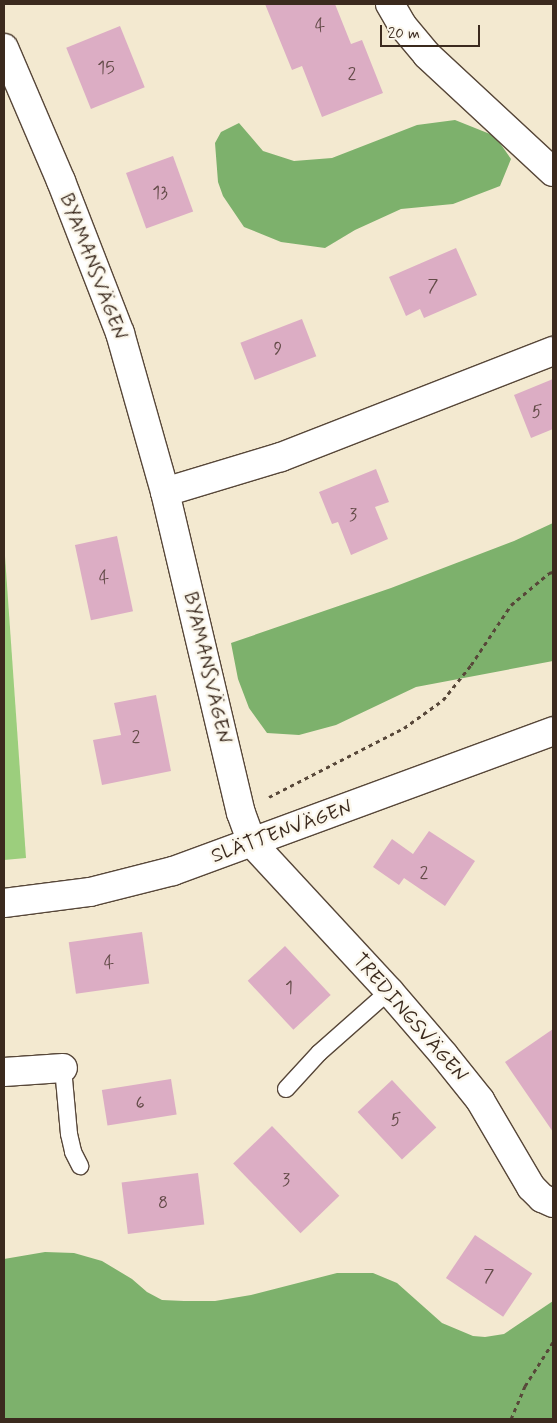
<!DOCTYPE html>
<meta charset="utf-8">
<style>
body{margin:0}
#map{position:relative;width:557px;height:1423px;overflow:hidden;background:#f3e9d0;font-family:Mynerve,sans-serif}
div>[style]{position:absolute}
.green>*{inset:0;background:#9cce7d}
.forest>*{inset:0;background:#7db16c}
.building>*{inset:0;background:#dcadc4;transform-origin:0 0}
.path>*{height:3px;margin-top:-1.5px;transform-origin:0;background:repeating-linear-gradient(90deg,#574739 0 4px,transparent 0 8px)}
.roads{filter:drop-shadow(1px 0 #574739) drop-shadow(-1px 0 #574739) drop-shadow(0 1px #574739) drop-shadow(0 -1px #574739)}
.service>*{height:16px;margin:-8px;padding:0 8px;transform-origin:8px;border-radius:8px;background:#fff}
.minor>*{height:28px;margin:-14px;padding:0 14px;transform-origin:14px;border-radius:14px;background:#fff}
span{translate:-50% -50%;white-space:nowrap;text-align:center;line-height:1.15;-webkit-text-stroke:5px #fbf7ec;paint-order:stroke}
.number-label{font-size:18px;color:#634b48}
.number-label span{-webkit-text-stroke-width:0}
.street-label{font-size:20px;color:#3b2a1e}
.frame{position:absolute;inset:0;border:5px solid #3b2a1e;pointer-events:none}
.scale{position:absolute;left:380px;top:25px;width:100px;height:22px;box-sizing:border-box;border:2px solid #3b2a1e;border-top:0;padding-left:6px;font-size:15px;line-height:18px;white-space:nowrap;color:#3b2a1e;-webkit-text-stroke:4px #fbf7ec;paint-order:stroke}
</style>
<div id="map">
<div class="green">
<div style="clip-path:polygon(4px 542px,26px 858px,4px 860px)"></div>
</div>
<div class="forest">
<div style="clip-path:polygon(455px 120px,495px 136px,511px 159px,500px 186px,453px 204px,401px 209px,355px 230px,325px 248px,281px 242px,244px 227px,223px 196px,218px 182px,215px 143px,221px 132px,239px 123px,263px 151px,294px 161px,332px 158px,417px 125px)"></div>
<div style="clip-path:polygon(553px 523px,553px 661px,416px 687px,336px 725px,299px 735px,267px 733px,249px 708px,238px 679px,231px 643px,391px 588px,514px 541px)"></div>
<div style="clip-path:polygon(45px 1252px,74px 1253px,102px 1261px,132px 1279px,147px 1292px,162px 1300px,184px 1301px,215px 1301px,251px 1295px,337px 1273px,373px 1273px,397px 1283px,442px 1323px,473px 1336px,485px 1337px,504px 1334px,553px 1301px,553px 1419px,4px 1419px,4px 1259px)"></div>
</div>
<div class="building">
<div style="clip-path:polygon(265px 4px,335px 4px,351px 44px,362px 40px,383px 93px,322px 117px,302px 66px,292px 70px)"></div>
<div style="left:120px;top:26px;width:66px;height:58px;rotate:68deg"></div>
<div style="left:173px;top:156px;width:59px;height:50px;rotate:70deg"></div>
<div style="clip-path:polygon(456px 248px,477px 295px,424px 318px,420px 309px,406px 316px,389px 277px)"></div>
<div style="left:302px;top:319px;width:40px;height:66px;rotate:69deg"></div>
<div style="clip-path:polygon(553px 379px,553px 429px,531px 438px,514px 395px)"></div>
<div style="clip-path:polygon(376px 469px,389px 502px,375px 507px,388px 539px,351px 555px,338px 522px,332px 524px,319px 492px)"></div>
<div style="left:117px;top:536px;width:77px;height:43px;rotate:78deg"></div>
<div style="clip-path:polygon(156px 695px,171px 771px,102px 785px,93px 740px,121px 735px,114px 703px)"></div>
<div style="clip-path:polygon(429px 831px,475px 861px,445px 906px,404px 878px,399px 885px,373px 867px,392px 839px,413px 854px)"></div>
<div style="left:142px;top:932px;width:52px;height:74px;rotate:82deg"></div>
<div style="left:285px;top:946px;width:67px;height:51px;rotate:47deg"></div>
<div style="clip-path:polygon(553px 1029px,553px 1132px,505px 1062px)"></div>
<div style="left:171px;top:1079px;width:36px;height:70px;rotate:81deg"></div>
<div style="left:392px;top:1080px;width:65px;height:47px;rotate:47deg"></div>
<div style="left:272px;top:1126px;width:97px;height:54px;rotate:46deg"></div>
<div style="left:198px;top:1173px;width:52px;height:77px;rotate:83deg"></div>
<div style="left:475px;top:1235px;width:69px;height:52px;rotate:34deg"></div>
</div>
<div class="path">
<div style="left:269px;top:797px;width:152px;rotate:-27.1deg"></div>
<div style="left:404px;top:728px;width:48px;rotate:-35.7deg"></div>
<div style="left:443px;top:700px;width:45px;rotate:-51.3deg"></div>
<div style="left:471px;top:665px;width:72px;rotate:-56.3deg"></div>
<div style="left:511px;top:605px;width:50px;rotate:-40.1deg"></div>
<div style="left:549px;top:573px;width:4px;rotate:-14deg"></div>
<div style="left:511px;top:1419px;width:36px;rotate:-67deg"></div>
<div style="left:525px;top:1386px;width:52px;rotate:-57.5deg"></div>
</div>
<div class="roads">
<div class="service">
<div style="left:63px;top:1068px;width:66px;rotate:84.8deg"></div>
<div style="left:69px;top:1134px;width:18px;rotate:77deg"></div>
<div style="left:73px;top:1152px;width:16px;rotate:63deg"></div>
<div style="left:286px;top:1089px;width:49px;rotate:-47.5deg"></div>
<div style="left:319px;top:1053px;width:94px;rotate:-41.5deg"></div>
</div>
<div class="minor">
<div style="left:390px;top:4px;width:24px;rotate:60deg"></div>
<div style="left:402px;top:25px;width:39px;rotate:50deg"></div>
<div style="left:427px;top:55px;width:172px;rotate:42.9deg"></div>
<div style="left:4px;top:48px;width:145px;rotate:66.8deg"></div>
<div style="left:61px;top:181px;width:163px;rotate:68.8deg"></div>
<div style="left:120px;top:333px;width:165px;rotate:74.2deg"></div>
<div style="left:165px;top:492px;width:330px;rotate:76.7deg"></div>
<div style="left:241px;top:813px;width:32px;rotate:70deg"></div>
<div style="left:252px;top:843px;width:202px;rotate:47.2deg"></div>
<div style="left:389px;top:991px;width:84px;rotate:49.3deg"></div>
<div style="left:444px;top:1055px;width:58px;rotate:51.3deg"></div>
<div style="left:480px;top:1100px;width:101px;rotate:59.6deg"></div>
<div style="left:531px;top:1187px;width:16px;rotate:45deg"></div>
<div style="left:542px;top:1198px;width:12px;rotate:24deg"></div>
<div style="left:165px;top:492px;width:121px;rotate:-16.8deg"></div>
<div style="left:281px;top:457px;width:292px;rotate:-21.3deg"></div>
<div style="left:4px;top:903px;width:87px;rotate:-7.3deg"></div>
<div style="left:90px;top:892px;width:86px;rotate:-14.2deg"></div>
<div style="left:173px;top:871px;width:405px;rotate:-20.2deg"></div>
<div style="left:4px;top:1072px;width:59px;rotate:-3.9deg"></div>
</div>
</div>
<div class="number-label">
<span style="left:320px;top:26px">4</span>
<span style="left:106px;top:68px">15</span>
<span style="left:352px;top:74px">2</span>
<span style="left:160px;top:193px">13</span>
<span style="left:433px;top:286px">7</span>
<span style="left:278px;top:349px">9</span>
<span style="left:537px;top:412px">5</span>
<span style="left:353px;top:515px">3</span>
<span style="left:104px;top:578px">4</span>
<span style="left:136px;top:737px">2</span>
<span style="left:424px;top:873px">2</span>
<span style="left:109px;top:963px">4</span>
<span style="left:289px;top:988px">1</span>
<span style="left:140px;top:1103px">6</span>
<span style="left:396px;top:1120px">5</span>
<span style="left:286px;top:1180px">3</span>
<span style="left:163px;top:1203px">8</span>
<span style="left:489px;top:1276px">7</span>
</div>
<div class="street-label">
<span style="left:93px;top:267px;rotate:69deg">BYAMANSVÄGEN</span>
<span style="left:207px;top:668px;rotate:77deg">BYAMANSVÄGEN</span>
<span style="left:282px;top:832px;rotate:-20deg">SLÄTTENVÄGEN</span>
<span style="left:410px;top:1018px;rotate:49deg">TREDINGSVÄGEN</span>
</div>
<div class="frame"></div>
<div class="scale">20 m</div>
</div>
